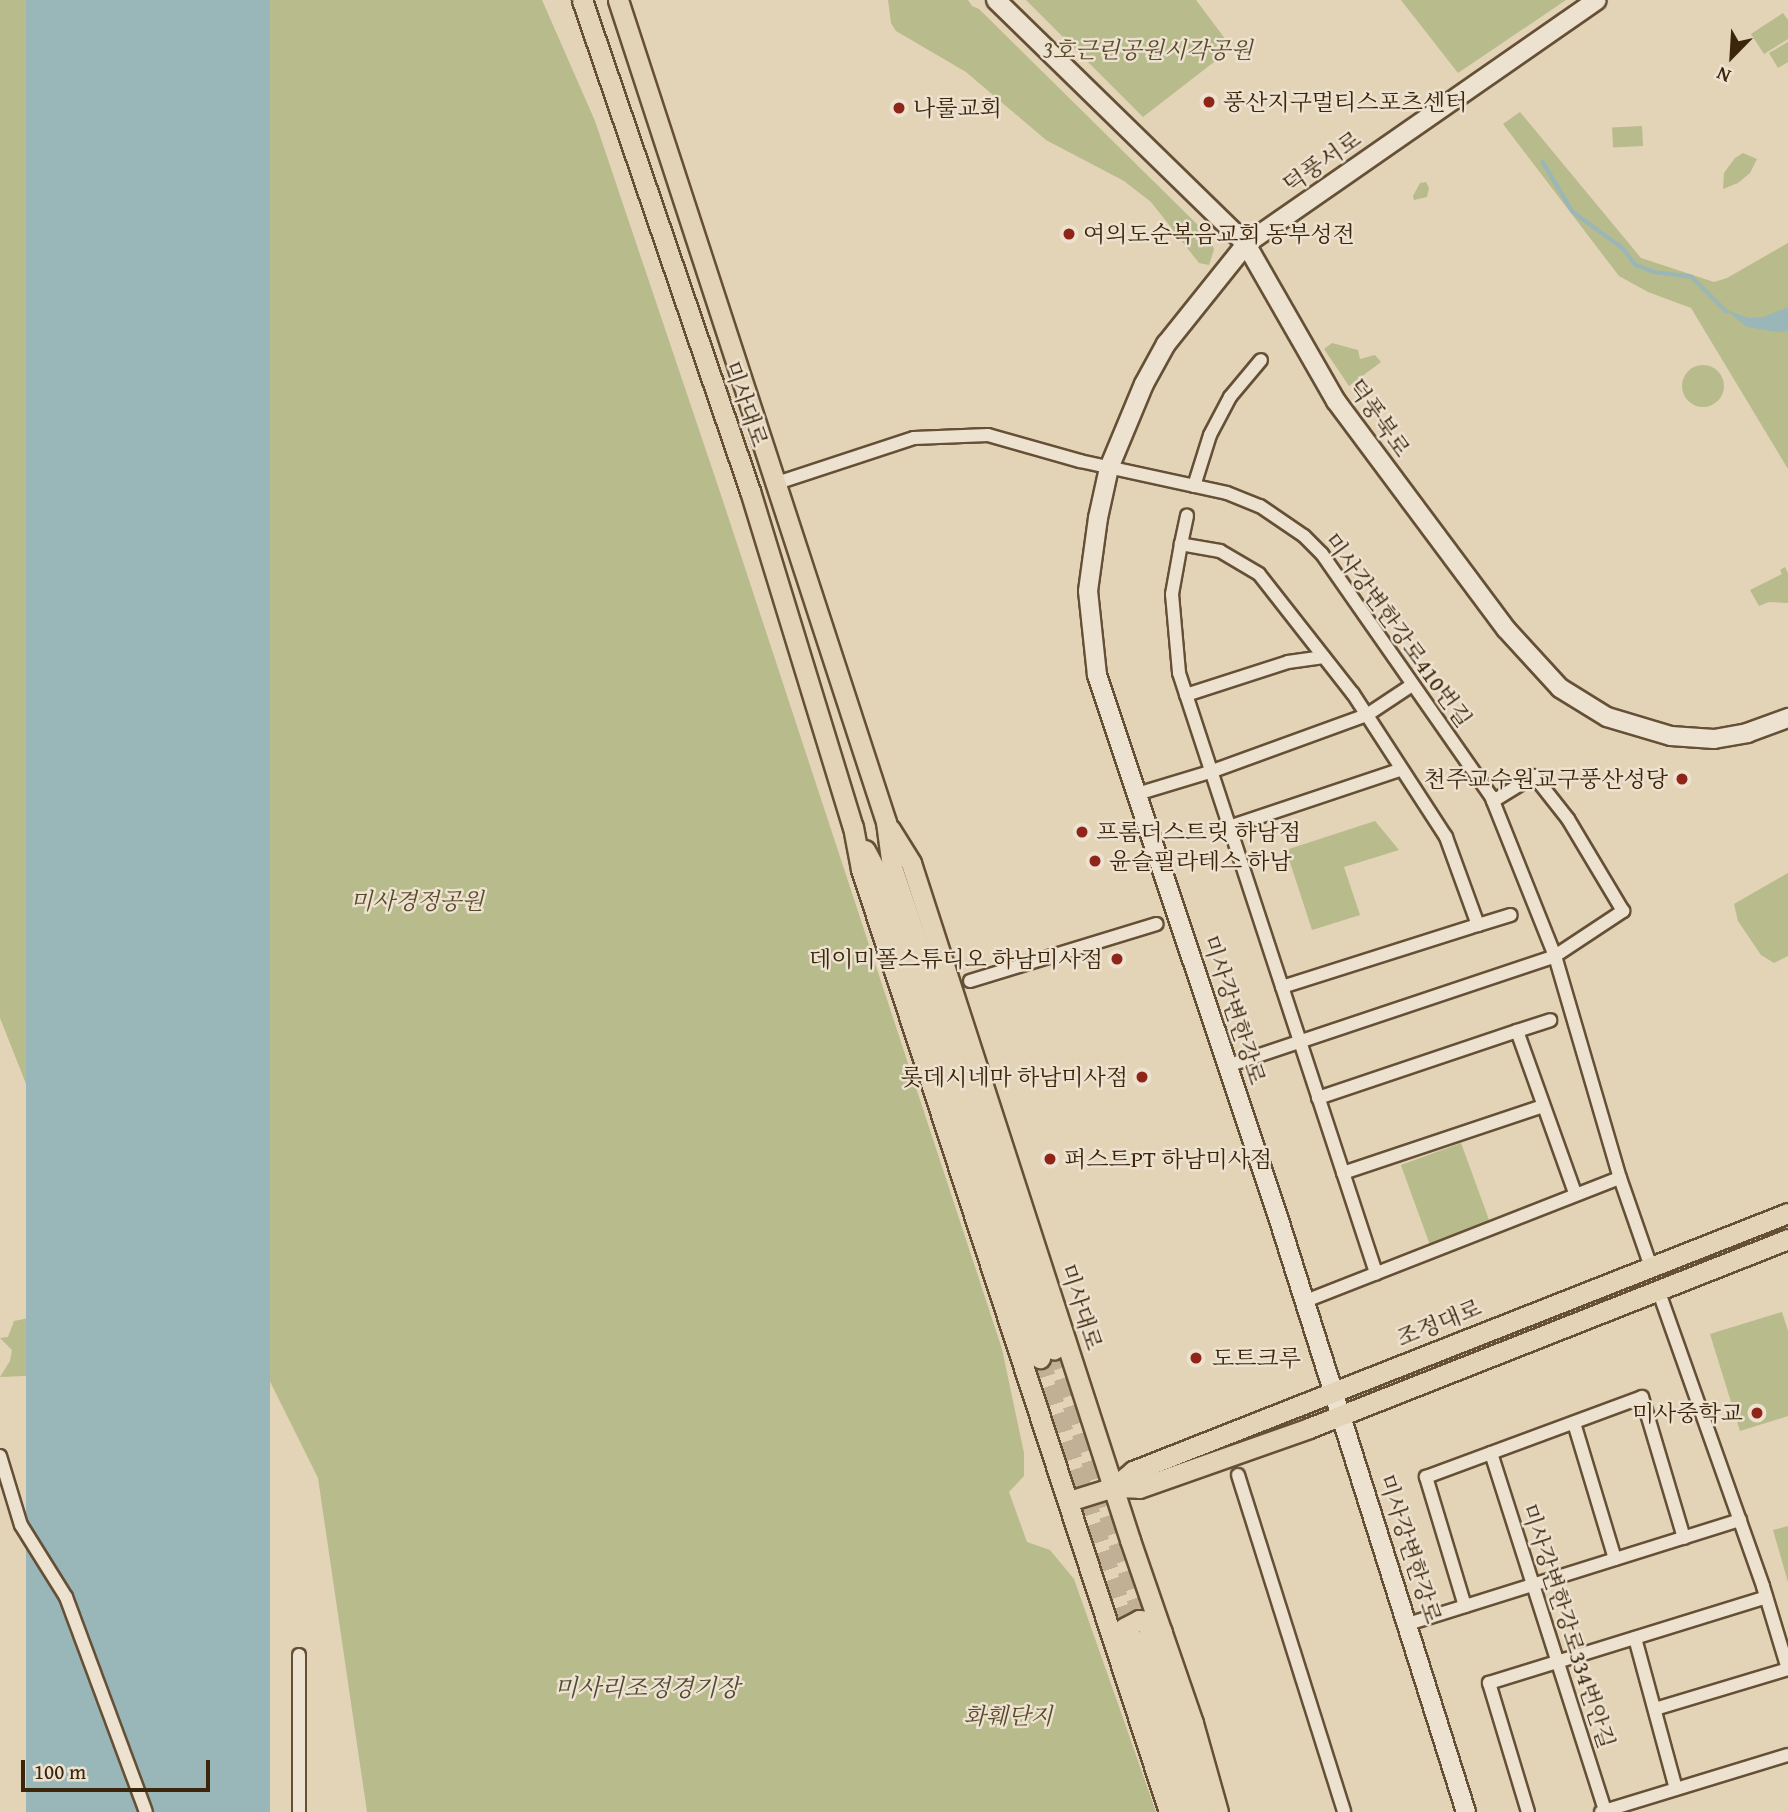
<!DOCTYPE html>
<meta charset="utf-8">
<style>
body{margin:0}
#map{position:relative;width:1788px;height:1812px;overflow:hidden;background:#e3d3b7;font-family:"Gentium Book Plus","Noto Serif KR",serif}
div>[style]{position:absolute}
.green>*{inset:0;background:#b8bb8b;transform-origin:0 0}
.round{border-radius:50%}
.water>*{inset:0;background:#99b6b8;transform-origin:0 0}
.stream>*{height:3.5px;margin:-1.75px;padding:0 1.75px;transform-origin:1.75px;border-radius:1.75px;background:#99b6b8}
.primary-tunnel>*{height:19px;margin-top:-9.5px;transform-origin:0;background:repeating-linear-gradient(90deg,#c1b095 0 19px,transparent 0 29px)}
.roads{filter:drop-shadow(2px 0 #655036) drop-shadow(-2px 0 #655036) drop-shadow(0 2px #655036) drop-shadow(0 -2px #655036)}
.street>*{height:12px;margin:-6px;padding:0 6px;transform-origin:6px;border-radius:6px;background:#ede2d0}
.secondary>*{height:18px;margin:-9px;padding:0 9px;transform-origin:9px;border-radius:9px;background:#ede2d0}
.primary>*{height:19px;margin:-9.5px;padding:0 9.5px;transform-origin:9.5px;border-radius:9.5px;background:#e3d3b7}
.dots>*{width:19px;height:19px;translate:-50% -50%;box-sizing:border-box;border:4px solid #ede2d0;border-radius:50%}
span{translate:-50% -50%;white-space:nowrap;text-align:center;line-height:1.15;-webkit-text-stroke:5px #ede2d0;paint-order:stroke}
.park-label{font-size:23px;color:#5a4a2b;font-style:italic}
.poi-label{font-size:23px;color:#3b250b}
.left{translate:0 -50%;text-align:left}
.right{translate:-100% -50%;text-align:right}
.street-label{font-size:23px;color:#3b250b}
.water-label{font-size:24px;color:#524936;font-style:italic}
.north{position:absolute;left:1697px;top:21px;width:70px;height:70px;-webkit-text-stroke:5px #ede2d0;paint-order:stroke;rotate:204deg;font-size:19px;font-weight:700;line-height:28px;text-align:center;color:#3b250b}
.north::after{content:'';display:block;margin:auto;width:24px;height:32px;background:#3b250b;clip-path:polygon(50% 0,100% 100%,50% 72%,0 100%)}
.scale{position:absolute;left:21px;top:1760px;width:189px;height:32px;box-sizing:border-box;border:4px solid #3b250b;border-top:0;padding-left:9px;font-size:21px;line-height:24px;white-space:nowrap;color:#3b250b;-webkit-text-stroke:5px #ede2d0;paint-order:stroke}
</style>
<div id="map">
<div class="green">
<div style="clip-path:polygon(0 0,542px 0,595px 121px,721px 495px,1002px 1349px,1024px 1453px,1024px 1476px,1009px 1492px,1027px 1542px,1050px 1550px,1074px 1579px,1156px 1812px,367px 1812px,318px 1478px,237px 1315px,34px 1104px,0 1018px)"></div>
<div style="clip-path:polygon(888px 0,968px 0,972px 6px,979px 9px,1210px 237px,1214px 250px,1209px 265px,1199px 263px,1151px 202px,1124px 181px,1046px 140px,966px 72px,896px 31px,891px 23px)"></div>
<div style="clip-path:polygon(1026px 0,1196px 0,1232px 48px,1143px 117px)"></div>
<div style="clip-path:polygon(1401px 0,1566px 0,1458px 73px)"></div>
<div style="clip-path:polygon(1783px 13px,1788px 20px,1788px 39px,1764px 54px,1751px 34px)"></div>
<div style="clip-path:polygon(1788px 42px,1788px 62px,1778px 68px,1769px 53px)"></div>
<div style="clip-path:polygon(1520px 112px,1641px 258px,1714px 282px,1727px 278px,1788px 243px,1788px 469px,1691px 308px,1648px 292px,1619px 276px,1503px 124px)"></div>
<div style="left:1642px;top:126px;width:20px;height:30px;rotate:87deg"></div>
<div style="clip-path:polygon(1743px 153px,1757px 159px,1750px 173px,1738px 183px,1723px 189px,1724px 173px,1735px 158px)"></div>
<div style="clip-path:polygon(1426px 182px,1429px 188px,1427px 197px,1414px 200px,1413px 196px,1420px 183px)"></div>
<div style="clip-path:polygon(1332px 343px,1358px 350px,1360px 359px,1375px 355px,1381px 362px,1349px 386px,1324px 349px)"></div>
<div class="round" style="left:1682px;top:365px;width:42px;height:42px"></div>
<div style="clip-path:polygon(1785px 567px,1788px 573px,1788px 603px,1769px 602px,1759px 606px,1750px 590px,1782px 574px,1780px 570px)"></div>
<div style="clip-path:polygon(1375px 821px,1399px 850px,1344px 867px,1360px 915px,1312px 930px,1286px 850px)"></div>
<div style="clip-path:polygon(1788px 873px,1788px 956px,1774px 963px,1761px 955px,1738px 921px,1734px 904px)"></div>
<div style="left:1461px;top:1143px;width:85px;height:64px;rotate:70deg"></div>
<div style="clip-path:polygon(73px 1309px,121px 1526px,114px 1535px,101px 1539px,85px 1538px,77px 1528px,49px 1375px,0 1377px,10px 1361px,12px 1350px,0 1338px,8px 1337px,14px 1321px)"></div>
<div style="clip-path:polygon(1782px 1312px,1788px 1331px,1788px 1416px,1740px 1431px,1710px 1334px)"></div>
<div style="clip-path:polygon(1788px 1526px,1788px 1582px,1773px 1530px)"></div>
</div>
<div class="water">
<div style="left:26px;top:0;width:244px;height:1889px"></div>
<div style="clip-path:polygon(1788px 307px,1788px 331px,1778px 332px,1747px 327px,1726px 310px,1749px 318px,1764px 317px)"></div>
</div>
<div class="stream">
<div style="left:1543px;top:162px;width:58px;rotate:59deg"></div>
<div style="left:1573px;top:212px;width:62px;rotate:35.8deg"></div>
<div style="left:1623px;top:248px;width:21px;rotate:53deg"></div>
<div style="left:1636px;top:265px;width:19px;rotate:21deg"></div>
<div style="left:1654px;top:272px;width:38px;rotate:7deg"></div>
<div style="left:1692px;top:277px;width:49px;rotate:45deg"></div>
</div>
<div class="primary-tunnel">
<div style="left:1054px;top:1350px;width:299px;rotate:71.7deg"></div>
<div style="left:1040px;top:1358px;width:293px;rotate:71.9deg"></div>
</div>
<div class="roads">
<div class="street">
<div style="left:777px;top:483px;width:144px;rotate:-18.2deg"></div>
<div style="left:914px;top:438px;width:74px;rotate:-2.3deg"></div>
<div style="left:988px;top:435px;width:96px;rotate:15.8deg"></div>
<div style="left:1080px;top:461px;width:150px;rotate:12.3deg"></div>
<div style="left:1227px;top:493px;width:35px;rotate:22deg"></div>
<div style="left:1260px;top:506px;width:53px;rotate:34.3deg"></div>
<div style="left:1304px;top:536px;width:25px;rotate:45deg"></div>
<div style="left:1322px;top:554px;width:295px;rotate:55.1deg"></div>
<div style="left:1491px;top:796px;width:172px;rotate:68.2deg"></div>
<div style="left:1555px;top:956px;width:231px;rotate:73.7deg"></div>
<div style="left:1620px;top:1178px;width:91px;rotate:70.8deg"></div>
<div style="left:1194px;top:486px;width:53px;rotate:-72.6deg"></div>
<div style="left:1210px;top:435px;width:43px;rotate:-62.2deg"></div>
<div style="left:1230px;top:397px;width:48px;rotate:-50deg"></div>
<div style="left:1181px;top:544px;width:29px;rotate:-78deg"></div>
<div style="left:1186px;top:695px;width:107px;rotate:-17.9deg"></div>
<div style="left:1288px;top:662px;width:36px;rotate:-8deg"></div>
<div style="left:1137px;top:794px;width:76px;rotate:-16.8deg"></div>
<div style="left:1210px;top:772px;width:167px;rotate:-20deg"></div>
<div style="left:1367px;top:715px;width:54px;rotate:-33.7deg"></div>
<div style="left:1229px;top:827px;width:182px;rotate:-18.5deg"></div>
<div style="left:1478px;top:925px;width:34px;rotate:-17deg"></div>
<div style="left:970px;top:981px;width:195px;rotate:-17deg"></div>
<div style="left:1282px;top:987px;width:206px;rotate:-17.6deg"></div>
<div style="left:1478px;top:925px;width:94px;rotate:-110deg"></div>
<div style="left:1446px;top:837px;width:171px;rotate:-123deg"></div>
<div style="left:1353px;top:694px;width:152px;rotate:-128.1deg"></div>
<div style="left:1259px;top:574px;width:45px;rotate:-149.5deg"></div>
<div style="left:1220px;top:551px;width:40px;rotate:-170deg"></div>
<div style="left:1181px;top:544px;width:51px;rotate:100.2deg"></div>
<div style="left:1172px;top:594px;width:79px;rotate:84.9deg"></div>
<div style="left:1179px;top:673px;width:632px;rotate:71.82deg"></div>
<div style="left:1517px;top:1031px;width:35px;rotate:-18deg"></div>
<div style="left:1227px;top:1066px;width:346px;rotate:-18.5deg"></div>
<div style="left:1555px;top:956px;width:82px;rotate:-33.5deg"></div>
<div style="left:1623px;top:911px;width:107px;rotate:-120.9deg"></div>
<div style="left:1568px;top:819px;width:55px;rotate:-128.3deg"></div>
<div style="left:1534px;top:776px;width:48px;rotate:148.6deg"></div>
<div style="left:1318px;top:1098px;width:210px;rotate:-18.6deg"></div>
<div style="left:1517px;top:1031px;width:172px;rotate:70.3deg"></div>
<div style="left:1343px;top:1173px;width:211px;rotate:-18.5deg"></div>
<div style="left:1303px;top:1302px;width:340px;rotate:-21.4deg"></div>
<div style="left:1574px;top:1423px;width:142px;rotate:73.2deg"></div>
<div style="left:1491px;top:1453px;width:376px;rotate:72.3deg"></div>
<div style="left:0;top:1456px;width:72px;rotate:73.1deg"></div>
<div style="left:21px;top:1525px;width:85px;rotate:58deg"></div>
<div style="left:66px;top:1597px;width:229px;rotate:69.6deg"></div>
<div style="left:1238px;top:1475px;width:353px;rotate:72.5deg"></div>
<div style="left:1465px;top:1606px;width:135px;rotate:-106.8deg"></div>
<div style="left:1426px;top:1477px;width:230px;rotate:-20.3deg"></div>
<div style="left:1642px;top:1397px;width:147px;rotate:73.4deg"></div>
<div style="left:1408px;top:1624px;width:348px;rotate:-17.4deg"></div>
<div style="left:1635px;top:1638px;width:156px;rotate:74.8deg"></div>
<div style="left:1655px;top:1709px;width:139px;rotate:-16.7deg"></div>
<div style="left:1788px;top:1669px;width:87px;rotate:-106.8deg"></div>
<div style="left:1763px;top:1586px;width:314px;rotate:-109.5deg"></div>
<div style="left:299px;top:1812px;width:157px;rotate:-90deg"></div>
<div style="left:1528px;top:1812px;width:135px;rotate:-106.8deg"></div>
<div style="left:1489px;top:1683px;width:290px;rotate:-17.2deg"></div>
<div style="left:1601px;top:1812px;width:195px;rotate:-17deg"></div>
</div>
<div class="secondary">
<div style="left:996px;top:0;width:349px;rotate:44.3deg"></div>
<div style="left:1246px;top:244px;width:181px;rotate:60.2deg"></div>
<div style="left:1336px;top:401px;width:284px;rotate:53.3deg"></div>
<div style="left:1506px;top:629px;width:80px;rotate:47.5deg"></div>
<div style="left:1560px;top:688px;width:55px;rotate:31.7deg"></div>
<div style="left:1607px;top:717px;width:67px;rotate:16.5deg"></div>
<div style="left:1671px;top:736px;width:43px;rotate:4deg"></div>
<div style="left:1714px;top:739px;width:34px;rotate:-10deg"></div>
<div style="left:1747px;top:733px;width:44px;rotate:-20.1deg"></div>
<div style="left:1466px;top:1812px;width:618px;rotate:-107.53deg"></div>
<div style="left:1280px;top:1223px;width:578px;rotate:-108.47deg"></div>
<div style="left:1097px;top:675px;width:84px;rotate:-96.1deg"></div>
<div style="left:1088px;top:591px;width:74px;rotate:-82.2deg"></div>
<div style="left:1098px;top:518px;width:51px;rotate:-77.6deg"></div>
<div style="left:1109px;top:468px;width:91px;rotate:-67.4deg"></div>
<div style="left:1144px;top:384px;width:46px;rotate:-61.2deg"></div>
<div style="left:1166px;top:344px;width:128px;rotate:-51.3deg"></div>
<div style="left:1246px;top:244px;width:427px;rotate:-34.8deg"></div>
</div>
<div class="primary">
<div style="left:582px;top:0;width:519px;rotate:71.11deg"></div>
<div style="left:750px;top:491px;width:351px;rotate:73deg"></div>
<div style="left:853px;top:827px;width:43px;rotate:79.2deg"></div>
<div style="left:861px;top:869px;width:992px;rotate:71.91deg"></div>
<div style="left:618px;top:0;width:865px;rotate:71.94deg"></div>
<div style="left:886px;top:822px;width:45px;rotate:82.4deg"></div>
<div style="left:892px;top:867px;width:509px;rotate:71.46deg"></div>
<div style="left:890px;top:829px;width:40px;rotate:58deg"></div>
<div style="left:911px;top:863px;width:712px;rotate:72.07deg"></div>
<div style="left:1130px;top:1540px;width:194px;rotate:71deg"></div>
<div style="left:1193px;top:1723px;width:92px;rotate:74.3deg"></div>
<div style="left:865px;top:850px;width:24px;rotate:62deg"></div>
<div style="left:876px;top:871px;width:514px;rotate:71.39deg"></div>
<div style="left:1114px;top:1487px;width:25px;rotate:-40deg"></div>
<div style="left:1133px;top:1471px;width:704px;rotate:-21.5deg"></div>
<div style="left:1069px;top:1501px;width:47px;rotate:-17.3deg"></div>
<div style="left:1114px;top:1487px;width:25px;rotate:2deg"></div>
<div style="left:1139px;top:1488px;width:180px;rotate:-19.4deg"></div>
<div style="left:1309px;top:1428px;width:515px;rotate:-21.53deg"></div>
<div style="left:1148px;top:1634px;width:185px;rotate:73.7deg"></div>
<div style="left:1131px;top:1637px;width:182px;rotate:73.8deg"></div>
<div style="left:1118px;top:1642px;width:15px;rotate:-67deg"></div>
<div style="left:1124px;top:1628px;width:17px;rotate:-28deg"></div>
<div style="left:1139px;top:1620px;width:9px;rotate:6deg"></div>
<div style="left:1148px;top:1621px;width:17px;rotate:36deg"></div>
</div>
</div>
<div class="dots">
<div style="left:1209px;top:102px;background:#8f2418"></div>
<div style="left:899px;top:108px;background:#8f2418"></div>
<div style="left:1069px;top:234px;background:#8f2418"></div>
<div style="left:1682px;top:779px;background:#8f2418"></div>
<div style="left:1082px;top:832px;background:#8f2418"></div>
<div style="left:1095px;top:861px;background:#8f2418"></div>
<div style="left:1117px;top:959px;background:#8f2418"></div>
<div style="left:1142px;top:1077px;background:#8f2418"></div>
<div style="left:1050px;top:1159px;background:#8f2418"></div>
<div style="left:1196px;top:1358px;background:#8f2418"></div>
<div style="left:1757px;top:1413px;background:#8f2418"></div>
</div>
<div class="park-label">
<span style="left:1148px;top:50px">3호근린공원시각공원</span>
<span style="left:417px;top:901px">미사경정공원</span>
<span style="left:1008px;top:1716px">화훼단지</span>
</div>
<div class="poi-label">
<span class="left" style="left:1223px;top:102px">풍산지구멀티스포츠센터</span>
<span class="left" style="left:913px;top:108px">나룰교회</span>
<span class="left" style="left:1083px;top:234px">여의도순복음교회 동부성전</span>
<span class="right" style="left:1668px;top:779px">천주교수원교구풍산성당</span>
<span class="left" style="left:1096px;top:832px">프롬더스트릿 하남점</span>
<span class="left" style="left:1109px;top:861px">윤슬필라테스 하남</span>
<span class="right" style="left:1103px;top:959px">데이미폴스튜디오 하남미사점</span>
<span class="right" style="left:1128px;top:1077px">롯데시네마 하남미사점</span>
<span class="left" style="left:1064px;top:1159px">퍼스트PT 하남미사점</span>
<span class="left" style="left:1212px;top:1358px">도트크루</span>
<span class="right" style="left:1743px;top:1413px">미사중학교</span>
</div>
<div class="street-label">
<span style="left:1322px;top:162px;rotate:-35deg">덕풍서로</span>
<span style="left:746px;top:404px;rotate:71deg">미사대로</span>
<span style="left:1379px;top:418px;rotate:55deg">덕풍북로</span>
<span style="left:1398px;top:630px;rotate:54deg">미사강변한강로410번길</span>
<span style="left:1234px;top:1010px;rotate:72deg">미사강변한강로</span>
<span style="left:1081px;top:1307px;rotate:72deg">미사대로</span>
<span style="left:1439px;top:1323px;rotate:-22deg">조정대로</span>
<span style="left:1410px;top:1549px;rotate:72deg">미사강변한강로</span>
<span style="left:1568px;top:1626px;rotate:72deg">미사강변한강로334번안길</span>
</div>
<div class="water-label">
<span style="left:647px;top:1688px">미사리조정경기장</span>
</div>
<div class="north">N</div>
<div class="scale">100 m</div>
</div>
